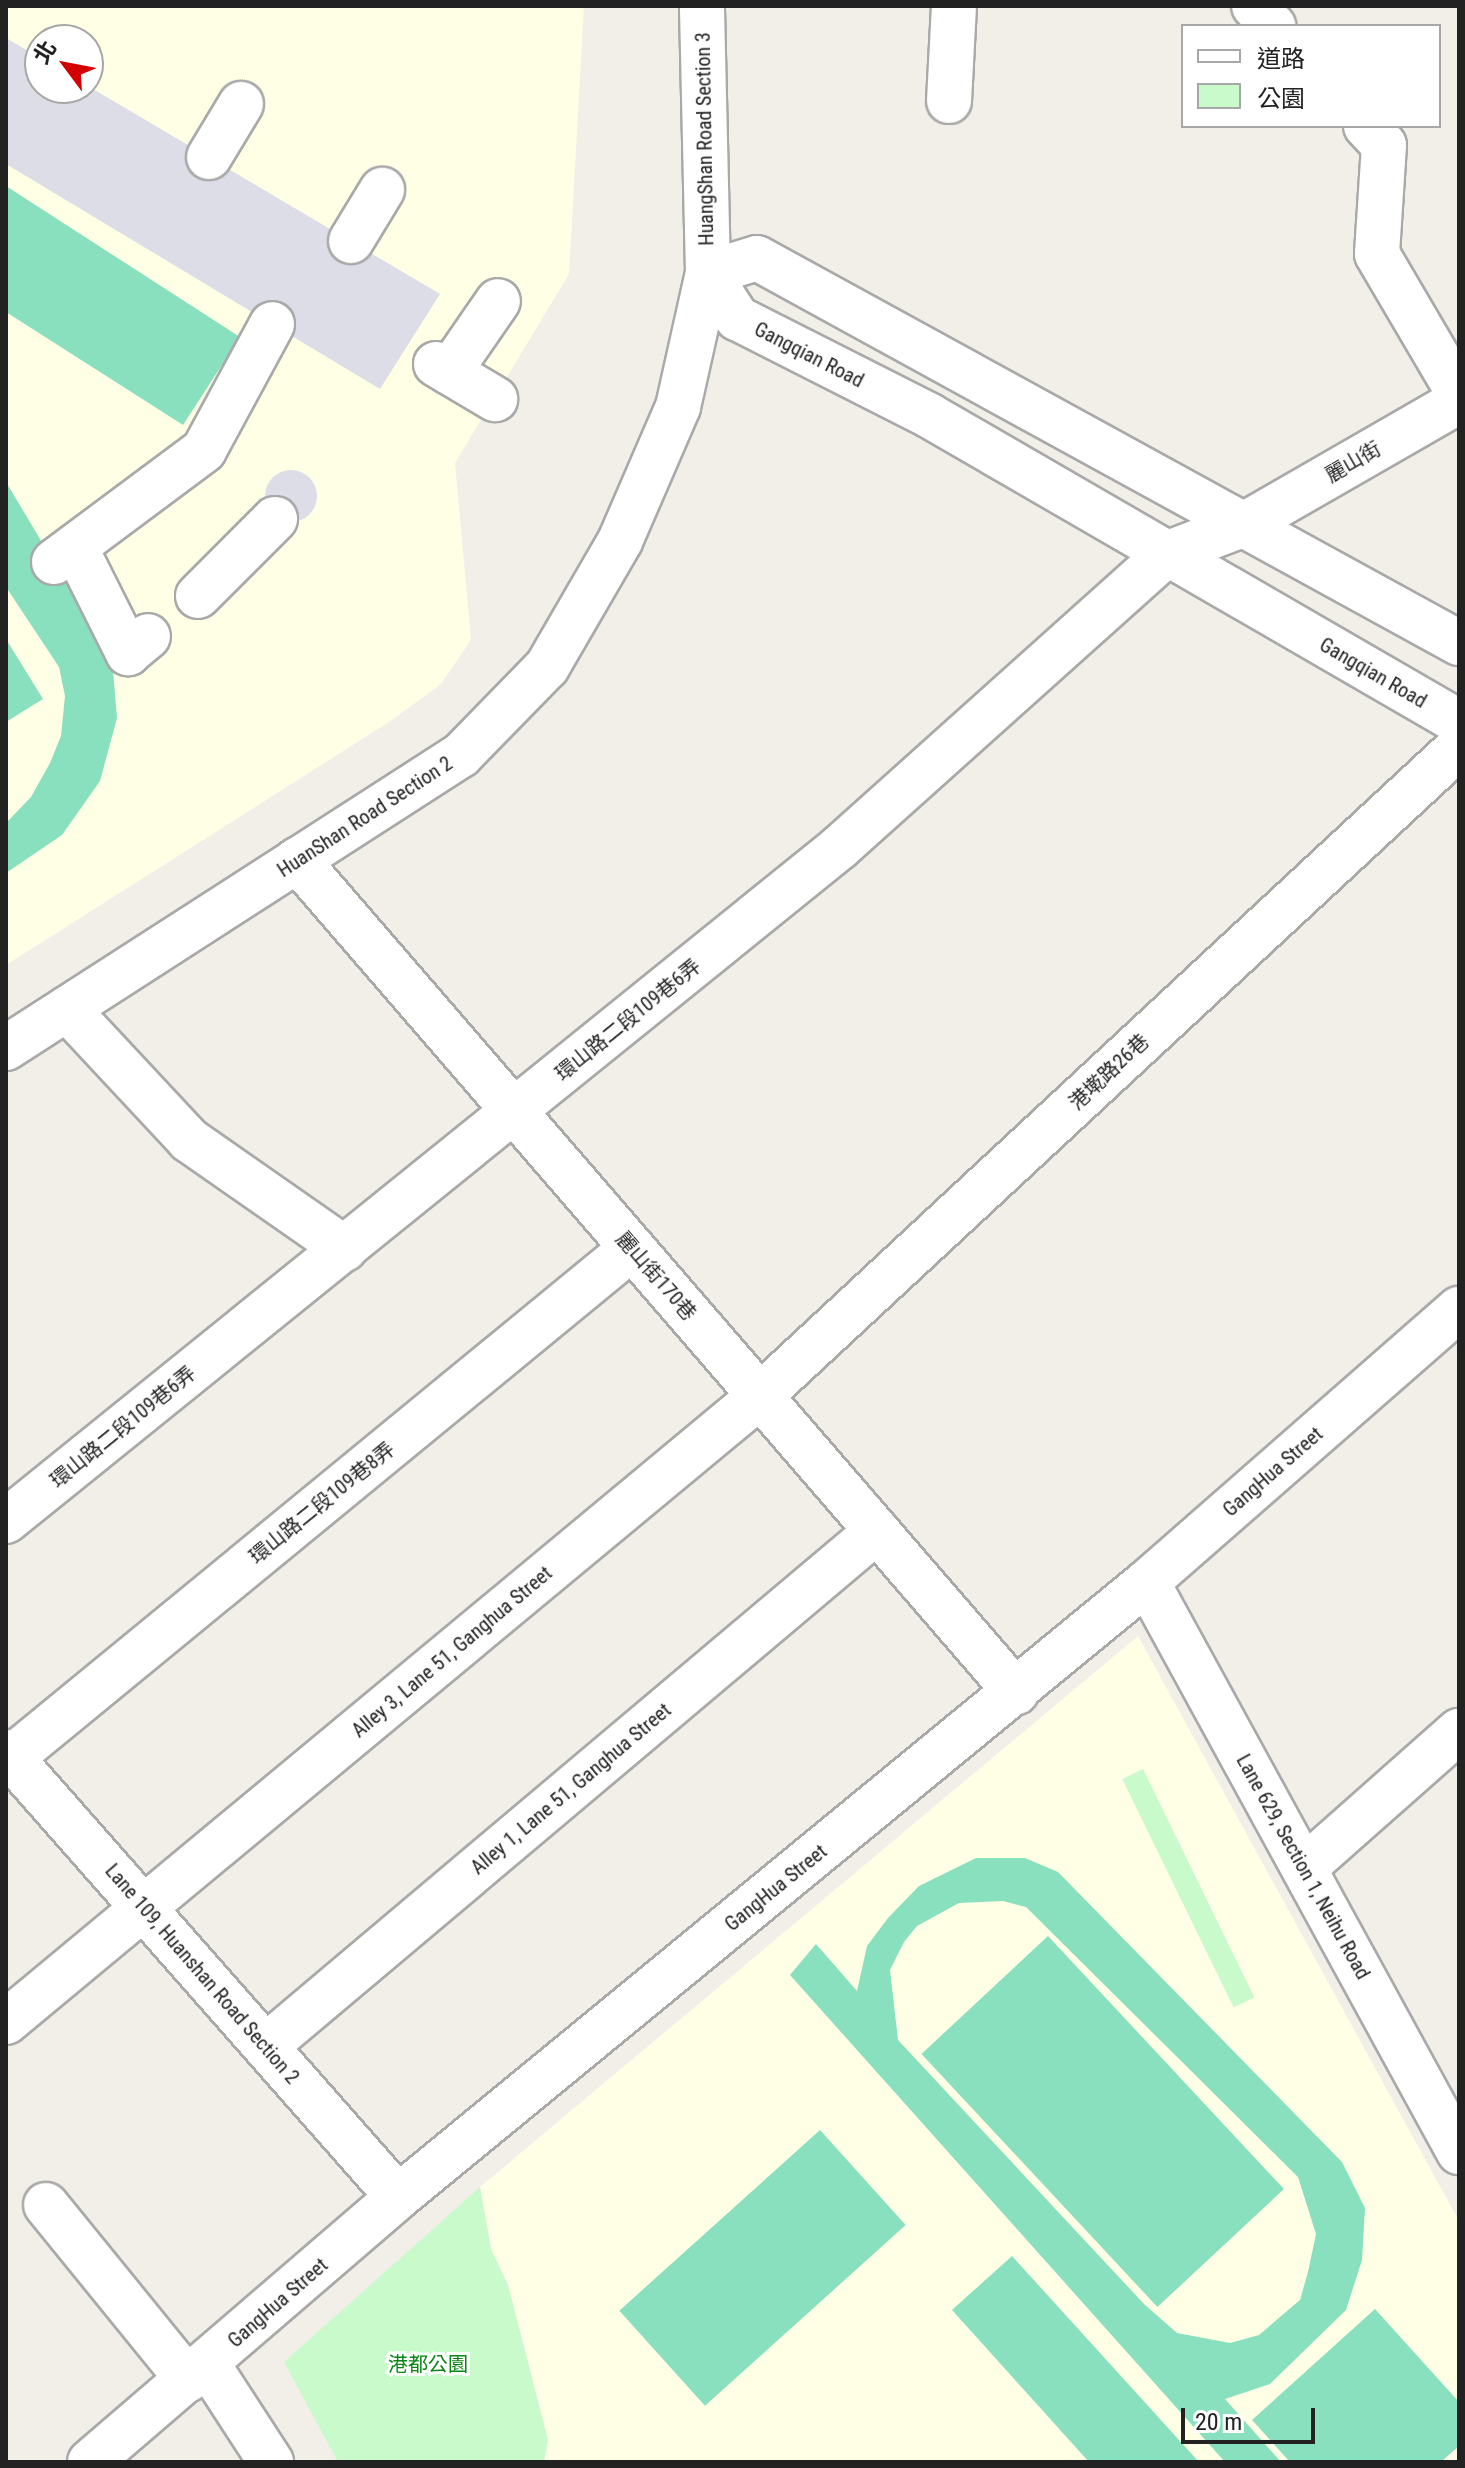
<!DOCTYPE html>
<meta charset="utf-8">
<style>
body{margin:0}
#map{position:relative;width:1465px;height:2468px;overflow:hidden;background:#f2efe9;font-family:"Roboto Condensed","Noto Sans TC",sans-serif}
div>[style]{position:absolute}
.education>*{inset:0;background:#ffffe5}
.park>*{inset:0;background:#c8facc;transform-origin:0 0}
.pitch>*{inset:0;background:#88e0be;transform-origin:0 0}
.plaza>*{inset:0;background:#dddde8}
.round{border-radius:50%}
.roads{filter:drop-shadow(2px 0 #a9a9a9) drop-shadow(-2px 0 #a9a9a9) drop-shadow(0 2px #a9a9a9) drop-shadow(0 -2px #a9a9a9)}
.minor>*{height:44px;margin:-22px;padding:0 22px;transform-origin:22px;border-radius:22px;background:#fff}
span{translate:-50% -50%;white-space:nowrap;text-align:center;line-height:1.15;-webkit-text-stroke:6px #fff;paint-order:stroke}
.street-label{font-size:20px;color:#222}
.park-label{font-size:20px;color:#0c8416}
.frame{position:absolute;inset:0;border:8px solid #222;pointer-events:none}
.legend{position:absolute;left:1181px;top:24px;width:260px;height:104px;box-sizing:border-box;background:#fff;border:2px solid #a7a7a7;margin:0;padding:10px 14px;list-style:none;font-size:24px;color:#222}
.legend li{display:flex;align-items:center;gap:16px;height:40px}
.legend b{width:40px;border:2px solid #a7a7a7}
.north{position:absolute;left:24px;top:24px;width:80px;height:80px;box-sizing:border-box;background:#fff;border:2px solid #a7a7a7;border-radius:50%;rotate:302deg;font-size:22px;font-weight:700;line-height:32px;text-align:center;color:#222}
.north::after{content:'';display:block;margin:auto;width:28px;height:36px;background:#d40000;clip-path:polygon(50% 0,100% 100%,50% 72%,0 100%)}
.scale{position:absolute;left:1181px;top:2408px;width:134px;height:36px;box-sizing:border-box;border:4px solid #222;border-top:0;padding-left:10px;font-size:24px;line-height:28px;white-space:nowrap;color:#222;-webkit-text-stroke:6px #fff;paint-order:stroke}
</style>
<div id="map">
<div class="education">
<div style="clip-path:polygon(evenodd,6px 6px,584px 6px,569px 274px,455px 463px,471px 640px,441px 684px,389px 722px,6px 965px,6px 6px,40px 40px,88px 40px,88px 88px,40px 88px,40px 40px)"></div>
<div style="clip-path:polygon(1138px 1636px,1459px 2221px,1459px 2462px,544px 2462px,548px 2440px,508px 2285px,491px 2249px,480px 2187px)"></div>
</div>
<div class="park">
<div style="left:1143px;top:1769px;width:254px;height:23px;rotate:64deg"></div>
<div style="clip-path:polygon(480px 2187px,491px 2249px,508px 2285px,548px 2440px,544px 2462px,338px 2462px,284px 2362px)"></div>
</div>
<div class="pitch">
<div style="clip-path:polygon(6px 186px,240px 337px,183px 425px,6px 312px)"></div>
<div style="clip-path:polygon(6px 482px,89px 621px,113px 670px,117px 718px,100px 781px,62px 835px,6px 873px,6px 823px,31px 797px,50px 763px,61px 736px,65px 696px,59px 667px,6px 587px)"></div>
<div style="clip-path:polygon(6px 639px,43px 699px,6px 722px)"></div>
<div style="clip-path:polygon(evenodd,976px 1858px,1025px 1858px,1058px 1872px,1342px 2162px,1365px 2208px,1362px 2260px,1346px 2310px,1270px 2384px,1225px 2399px,1281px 2462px,1225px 2462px,790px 1975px,816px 1944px,857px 1991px,867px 1946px,888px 1918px,919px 1886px,976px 1858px,1003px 1901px,1026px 1907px,1298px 2177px,1316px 2234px,1308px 2272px,1300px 2300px,1259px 2335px,1230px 2343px,1177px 2333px,1144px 2304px,898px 2040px,890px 1970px,904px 1942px,917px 1926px,959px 1903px,1003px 1901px)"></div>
<div style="left:1048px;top:1936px;width:346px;height:173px;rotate:47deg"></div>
<div style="left:820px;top:2130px;width:128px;height:270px;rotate:48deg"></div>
<div style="clip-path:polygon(1012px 2256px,1199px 2462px,1089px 2462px,952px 2310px)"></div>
<div style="clip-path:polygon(1375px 2309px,1459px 2402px,1459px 2446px,1441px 2462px,1290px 2462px,1252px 2420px)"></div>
</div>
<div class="plaza">
<div style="clip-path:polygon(6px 38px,40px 58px,40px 88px,88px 86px,440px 294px,380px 389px,6px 164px)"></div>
<div class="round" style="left:265px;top:470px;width:52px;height:52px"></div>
</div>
<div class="roads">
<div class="minor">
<div style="left:1254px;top:6px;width:28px;rotate:46deg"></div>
<div style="left:949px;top:101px;width:95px;rotate:-87deg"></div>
<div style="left:1366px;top:126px;width:26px;rotate:47deg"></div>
<div style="left:1384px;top:145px;width:109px;rotate:93.7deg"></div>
<div style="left:1377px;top:254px;width:162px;rotate:59.6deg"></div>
<div style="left:209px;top:157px;width:62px;rotate:-58.9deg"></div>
<div style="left:351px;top:241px;width:60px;rotate:-58.7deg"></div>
<div style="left:708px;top:273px;width:54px;rotate:57.2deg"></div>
<div style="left:737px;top:318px;width:216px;rotate:26.9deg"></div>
<div style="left:930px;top:416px;width:611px;rotate:30.05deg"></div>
<div style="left:708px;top:273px;width:51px;rotate:-17deg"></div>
<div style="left:757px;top:258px;width:801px;rotate:28.74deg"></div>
<div style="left:436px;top:364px;width:69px;rotate:30.7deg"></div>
<div style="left:449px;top:372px;width:86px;rotate:-55.4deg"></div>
<div style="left:75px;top:547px;width:119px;rotate:63.4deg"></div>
<div style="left:128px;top:653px;width:26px;rotate:-40deg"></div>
<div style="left:54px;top:562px;width:187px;rotate:-36.7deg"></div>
<div style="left:204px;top:450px;width:143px;rotate:-61.6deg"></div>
<div style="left:198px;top:596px;width:109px;rotate:-45deg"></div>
<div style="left:297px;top:860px;width:1100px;rotate:49.17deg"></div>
<div style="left:67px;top:1009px;width:179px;rotate:47deg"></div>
<div style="left:189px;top:1140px;width:190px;rotate:34.9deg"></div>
<div style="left:6px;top:1048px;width:541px;rotate:-32.78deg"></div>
<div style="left:461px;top:755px;width:123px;rotate:-45.7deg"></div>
<div style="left:547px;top:667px;width:146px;rotate:-59.9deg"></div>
<div style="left:620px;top:541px;width:146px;rotate:-66.6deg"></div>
<div style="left:678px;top:407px;width:137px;rotate:-77.4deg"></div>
<div style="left:708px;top:273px;width:267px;rotate:-91.3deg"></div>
<div style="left:6px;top:1521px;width:1072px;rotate:-38.94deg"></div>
<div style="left:840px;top:847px;width:438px;rotate:-41.9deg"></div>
<div style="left:1166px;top:554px;width:87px;rotate:-20.9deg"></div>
<div style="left:1247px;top:523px;width:245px;rotate:-29.9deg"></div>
<div style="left:1147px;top:1582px;width:650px;rotate:61.31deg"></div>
<div style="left:6px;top:1752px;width:593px;rotate:48.62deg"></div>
<div style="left:11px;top:1758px;width:804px;rotate:-39.39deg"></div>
<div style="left:1304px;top:1868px;width:207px;rotate:-41.5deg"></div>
<div style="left:6px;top:2022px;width:980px;rotate:-39.7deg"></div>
<div style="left:760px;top:1396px;width:954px;rotate:-42.88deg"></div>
<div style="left:266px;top:2046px;width:799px;rotate:-40.13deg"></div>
<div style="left:46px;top:2205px;width:225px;rotate:50.9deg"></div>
<div style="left:208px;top:2365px;width:116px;rotate:57deg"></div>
<div style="left:90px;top:2462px;width:406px;rotate:-40.7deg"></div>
<div style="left:398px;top:2197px;width:969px;rotate:-39.39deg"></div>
<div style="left:1147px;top:1582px;width:415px;rotate:-41.2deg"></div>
</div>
</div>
<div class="street-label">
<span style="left:705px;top:139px;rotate:-91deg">HuangShan Road Section 3</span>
<span style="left:809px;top:355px;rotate:27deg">Gangqian Road</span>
<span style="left:1353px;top:462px;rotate:-30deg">麗山街</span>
<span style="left:1373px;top:673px;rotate:30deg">Gangqian Road</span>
<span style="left:365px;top:817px;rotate:-33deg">HuanShan Road Section 2</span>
<span style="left:628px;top:1020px;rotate:-39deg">環山路二段109巷6弄</span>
<span style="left:1109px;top:1072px;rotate:-43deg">港墘路26巷</span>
<span style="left:656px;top:1276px;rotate:49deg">麗山街170巷</span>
<span style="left:123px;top:1427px;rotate:-39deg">環山路二段109巷6弄</span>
<span style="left:1273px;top:1472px;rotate:-41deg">GangHua Street</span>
<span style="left:322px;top:1503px;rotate:-39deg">環山路二段109巷8弄</span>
<span style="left:452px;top:1652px;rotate:-40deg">Alley 3, Lane 51, Ganghua Street</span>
<span style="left:571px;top:1789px;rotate:-40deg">Alley 1, Lane 51, Ganghua Street</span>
<span style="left:1303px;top:1867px;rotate:61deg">Lane 629, Section 1, Neihu Road</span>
<span style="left:776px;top:1888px;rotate:-39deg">GangHua Street</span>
<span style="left:202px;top:1974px;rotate:49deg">Lane 109, Huanshan Road Section 2</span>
<span style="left:278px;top:2303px;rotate:-41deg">GangHua Street</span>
</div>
<div class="park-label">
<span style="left:428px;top:2364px">港都公園</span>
</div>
<div class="frame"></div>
<ul class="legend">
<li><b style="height:10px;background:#fff"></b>道路</li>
<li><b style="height:22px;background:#c8facc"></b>公園</li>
</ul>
<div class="north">北</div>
<div class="scale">20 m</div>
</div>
